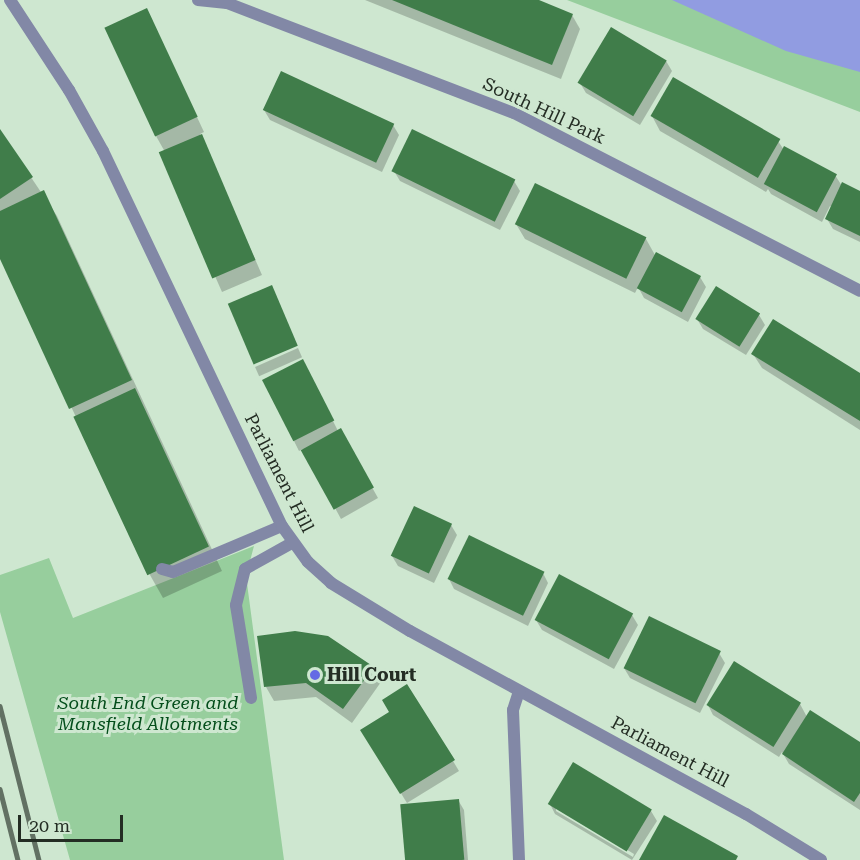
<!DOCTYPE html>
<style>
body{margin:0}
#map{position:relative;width:860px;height:860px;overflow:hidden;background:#cee7d0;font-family:"Roboto Serif",serif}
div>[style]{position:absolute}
.green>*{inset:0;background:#97ce9d}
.water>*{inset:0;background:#919ce1}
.shadow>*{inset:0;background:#0003;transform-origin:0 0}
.building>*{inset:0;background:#407d4a;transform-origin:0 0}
.lane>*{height:12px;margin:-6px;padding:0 6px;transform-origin:6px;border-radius:6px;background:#8288a6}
.street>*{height:12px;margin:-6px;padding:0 6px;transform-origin:6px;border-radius:6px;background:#8288a6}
.rail>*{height:4.5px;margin:-2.25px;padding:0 2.25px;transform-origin:2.25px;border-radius:2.25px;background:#627163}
.dots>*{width:16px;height:16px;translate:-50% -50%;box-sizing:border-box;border:3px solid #cee7d0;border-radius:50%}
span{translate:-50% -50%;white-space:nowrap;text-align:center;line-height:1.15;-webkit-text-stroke:6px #cee7d0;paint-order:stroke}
.street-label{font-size:18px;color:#242d24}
.poi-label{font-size:18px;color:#242d24;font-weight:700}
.left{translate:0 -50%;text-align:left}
.park-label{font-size:18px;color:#044e1b;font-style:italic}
.scale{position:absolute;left:18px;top:815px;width:105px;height:27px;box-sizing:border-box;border:3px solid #242d24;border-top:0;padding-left:8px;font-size:18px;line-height:21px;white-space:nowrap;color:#242d24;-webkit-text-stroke:4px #cee7d0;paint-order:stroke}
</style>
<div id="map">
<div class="green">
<div style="clip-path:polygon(567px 0,860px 0,860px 112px)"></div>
<div style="clip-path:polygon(254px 546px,246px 576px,284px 860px,70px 860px,0 612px,0 575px,49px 558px,73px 618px)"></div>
</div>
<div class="water">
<div style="clip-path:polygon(672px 0,860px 0,860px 72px,786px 51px)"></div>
</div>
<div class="shadow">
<div style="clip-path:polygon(365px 0,535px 0,572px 15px,580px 29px,561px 79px)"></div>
<div style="clip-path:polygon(147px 10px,204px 132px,200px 134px,262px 275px,222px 292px,161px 154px,165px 152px,156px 136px)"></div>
<div style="clip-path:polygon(666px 61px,672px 71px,640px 125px,586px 93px,580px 83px)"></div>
<div style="clip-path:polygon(264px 110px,393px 125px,399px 135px,382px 172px,270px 120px)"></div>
<div style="clip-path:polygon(652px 116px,778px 141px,784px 150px,835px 175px,842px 186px,860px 192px,860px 242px,833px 229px,827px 219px,832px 207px,830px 206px,822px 222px,771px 194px,768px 189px,766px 192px,660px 131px)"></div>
<div style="clip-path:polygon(0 131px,57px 216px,222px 571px,163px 598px,150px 575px,0 255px)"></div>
<div style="clip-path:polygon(394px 171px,514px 181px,520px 191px,500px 230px,400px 181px)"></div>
<div style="clip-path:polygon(516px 224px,646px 239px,655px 255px,700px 277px,706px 287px,688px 322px,644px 298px,638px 287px,635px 293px,525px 239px)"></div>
<div style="clip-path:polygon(759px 315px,765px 325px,746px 355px,703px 329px,697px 319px)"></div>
<div style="left:298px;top:348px;width:10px;height:47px;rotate:66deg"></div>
<div style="clip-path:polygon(753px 354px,860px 375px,860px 430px,762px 368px)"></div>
<div style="clip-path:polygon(308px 371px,338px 431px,340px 430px,378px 498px,341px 519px,303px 449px,299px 451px,294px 441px)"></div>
<div style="clip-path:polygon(451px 525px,457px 535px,434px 583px,398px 566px,392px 556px)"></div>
<div style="clip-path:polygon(543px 573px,548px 583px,528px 626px,454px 589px,449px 579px)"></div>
<div style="clip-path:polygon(632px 615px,638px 625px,614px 669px,542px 630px,536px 620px)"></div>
<div style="clip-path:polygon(295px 633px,328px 637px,372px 668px,381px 682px,352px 723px,316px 697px,274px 701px,266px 687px)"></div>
<div style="clip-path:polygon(719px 653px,725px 663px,700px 713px,630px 678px,624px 668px)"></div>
<div style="clip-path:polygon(800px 704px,807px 717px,860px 744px,860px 810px,789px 764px,782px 752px,779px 757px,713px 715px,708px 705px)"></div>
<div style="clip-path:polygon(368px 740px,453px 761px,459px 771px,407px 803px)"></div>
<div style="clip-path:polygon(458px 800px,464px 810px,468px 860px,407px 860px)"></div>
<div style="clip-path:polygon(evenodd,550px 804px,651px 811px,657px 821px,632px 860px,555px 814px,550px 804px,556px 807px,634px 854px,633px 857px,556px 811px,556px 807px)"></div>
</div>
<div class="building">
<div style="clip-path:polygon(392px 0,539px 0,573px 14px,552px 65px)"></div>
<div style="left:147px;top:8px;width:120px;height:47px;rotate:65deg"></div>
<div style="left:611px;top:27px;width:65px;height:65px;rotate:31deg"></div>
<div style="left:281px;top:71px;width:125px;height:43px;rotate:25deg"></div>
<div style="left:673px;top:77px;width:124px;height:45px;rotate:30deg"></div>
<div style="clip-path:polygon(0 129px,33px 177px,0 199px)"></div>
<div style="left:412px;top:129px;width:115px;height:47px;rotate:26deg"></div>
<div style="left:202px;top:134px;width:137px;height:47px;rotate:67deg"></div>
<div style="left:784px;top:146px;width:60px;height:43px;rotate:28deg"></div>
<div style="clip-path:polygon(842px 182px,860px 191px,860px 236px,825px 219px)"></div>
<div style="left:535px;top:183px;width:124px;height:46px;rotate:26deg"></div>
<div style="clip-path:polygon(44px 190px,132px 380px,69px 409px,0 259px,0 211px)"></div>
<div style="left:656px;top:252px;width:51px;height:41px;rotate:28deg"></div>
<div style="left:272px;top:285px;width:66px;height:48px;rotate:67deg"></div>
<div style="left:716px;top:286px;width:52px;height:39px;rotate:32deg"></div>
<div style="clip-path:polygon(773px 319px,860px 373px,860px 421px,751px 354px)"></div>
<div style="left:303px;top:359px;width:69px;height:46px;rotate:63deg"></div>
<div style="left:135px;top:388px;width:175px;height:68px;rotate:65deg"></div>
<div style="left:341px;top:428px;width:68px;height:46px;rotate:61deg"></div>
<div style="left:414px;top:506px;width:42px;height:55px;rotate:25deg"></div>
<div style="left:469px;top:535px;width:84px;height:49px;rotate:26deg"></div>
<div style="left:559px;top:574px;width:84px;height:52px;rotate:28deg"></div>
<div style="left:649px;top:616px;width:80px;height:58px;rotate:26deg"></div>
<div style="clip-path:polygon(295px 631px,328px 636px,374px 667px,343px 709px,306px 683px,264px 687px,257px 636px)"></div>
<div style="left:734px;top:661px;width:79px;height:52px;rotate:32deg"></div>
<div style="clip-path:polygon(407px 684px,455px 760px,400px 794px,360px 730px,389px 712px,382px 700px)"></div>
<div style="clip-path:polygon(810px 710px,860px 742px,860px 793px,854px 802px,782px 754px)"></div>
<div style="left:573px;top:762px;width:92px;height:49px;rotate:31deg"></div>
<div style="left:459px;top:799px;width:61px;height:59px;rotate:85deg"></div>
<div style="clip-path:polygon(664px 815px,738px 856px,736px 860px,639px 860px)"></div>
</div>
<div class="lane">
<div style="left:162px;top:569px;width:11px;rotate:15deg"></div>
<div style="left:173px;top:572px;width:118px;rotate:-22.9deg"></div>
<div style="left:251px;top:698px;width:94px;rotate:-99.2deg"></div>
<div style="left:236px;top:605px;width:37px;rotate:-76deg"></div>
<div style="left:245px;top:569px;width:54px;rotate:-29deg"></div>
</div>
<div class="street">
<div style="left:10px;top:0;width:108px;rotate:56.8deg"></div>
<div style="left:69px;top:90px;width:70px;rotate:60.9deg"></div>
<div style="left:103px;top:151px;width:416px;rotate:64.5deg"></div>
<div style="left:282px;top:526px;width:44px;rotate:54.2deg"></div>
<div style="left:308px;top:562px;width:31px;rotate:42deg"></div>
<div style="left:331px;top:583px;width:92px;rotate:31.3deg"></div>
<div style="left:410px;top:631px;width:383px;rotate:28.6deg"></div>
<div style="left:746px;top:814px;width:88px;rotate:31.5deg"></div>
<div style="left:198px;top:0;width:29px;rotate:6deg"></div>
<div style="left:227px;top:3px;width:307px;rotate:21deg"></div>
<div style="left:514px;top:113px;width:389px;rotate:27.2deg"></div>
<div style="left:519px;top:860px;width:150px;rotate:-92.3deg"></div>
<div style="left:513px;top:710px;width:20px;rotate:-72deg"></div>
</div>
<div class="rail">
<div style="left:0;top:706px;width:159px;rotate:75.8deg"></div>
<div style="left:0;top:789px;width:73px;rotate:75.8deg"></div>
</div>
<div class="dots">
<div style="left:315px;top:675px;background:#646be4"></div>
</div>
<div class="street-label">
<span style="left:544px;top:111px;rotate:25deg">South Hill Park</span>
<span style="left:279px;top:473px;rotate:63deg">Parliament Hill</span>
<span style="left:670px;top:752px;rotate:28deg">Parliament Hill</span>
</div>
<div class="poi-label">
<span class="left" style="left:327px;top:675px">Hill Court</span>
</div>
<div class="park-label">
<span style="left:148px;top:714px">South End Green and<br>Mansfield Allotments</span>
</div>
<div class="scale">20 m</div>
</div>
